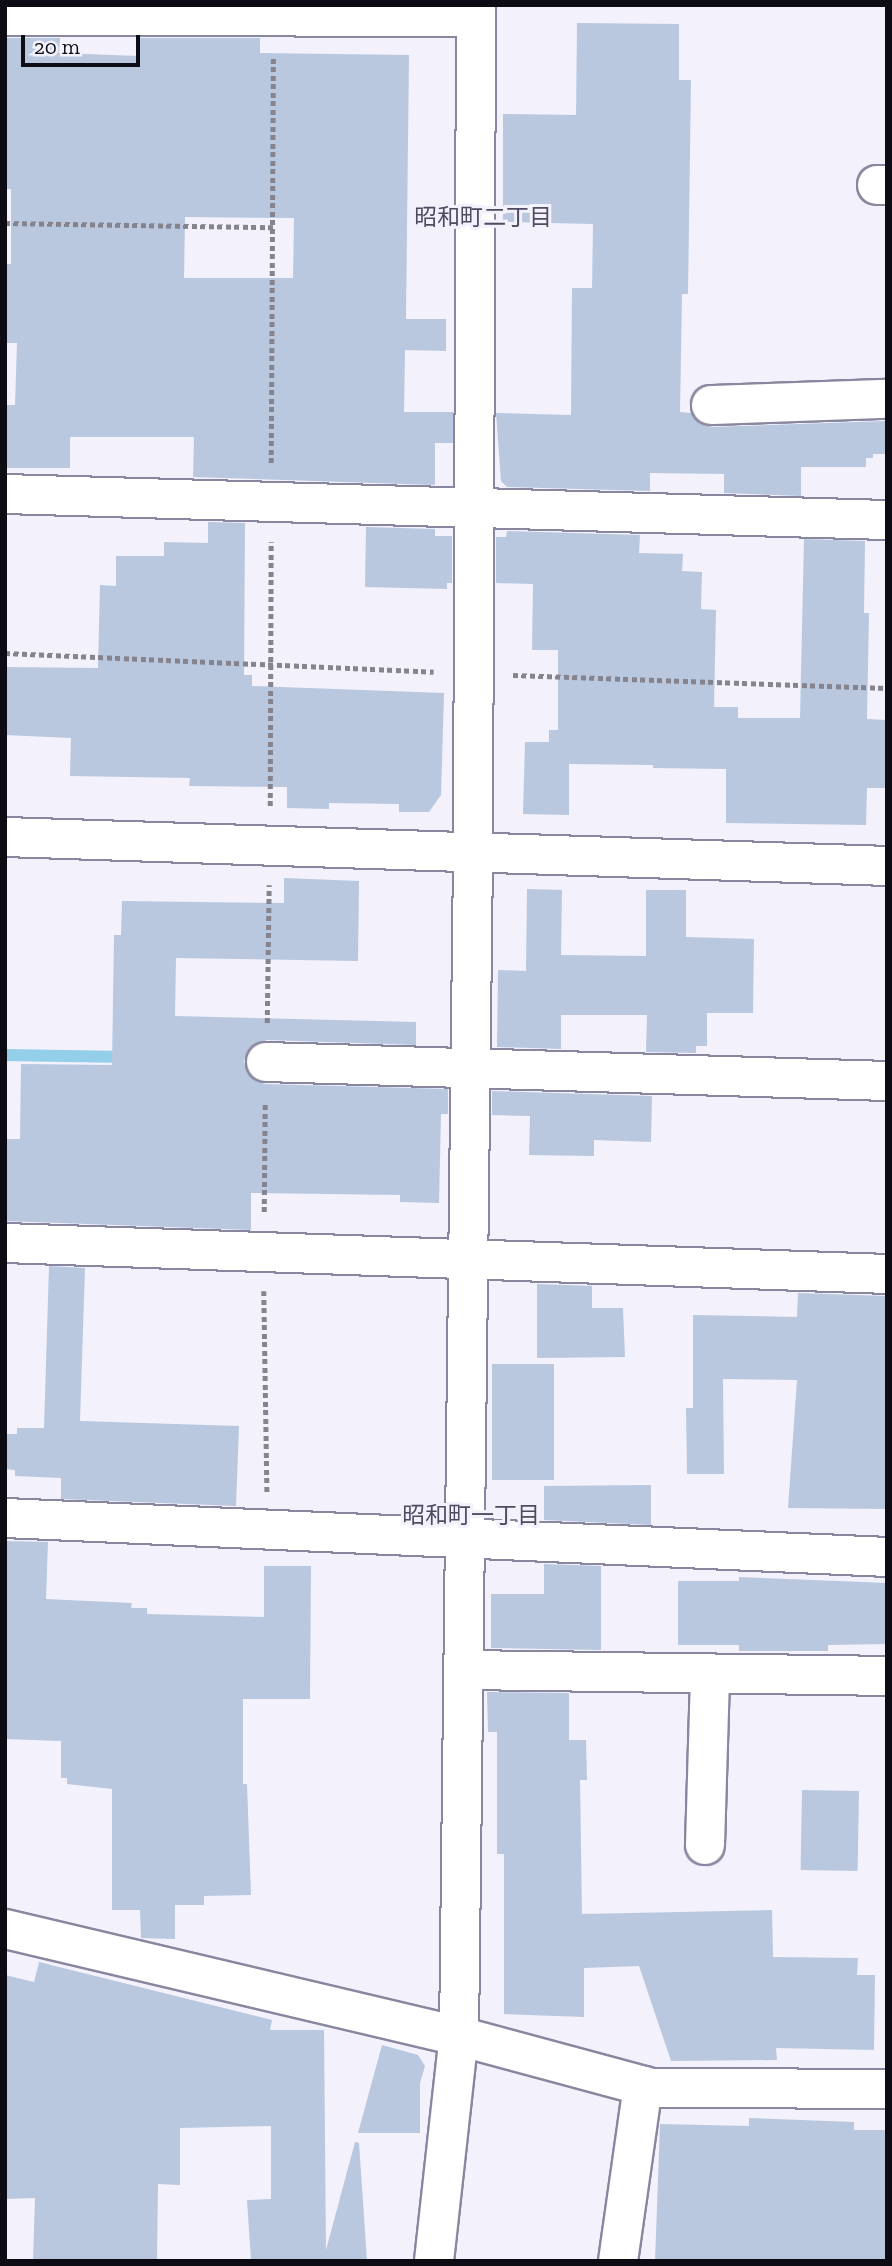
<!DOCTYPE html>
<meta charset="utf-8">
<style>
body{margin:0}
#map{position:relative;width:892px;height:2266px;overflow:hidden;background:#f2f1fc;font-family:"Zilla Slab","Noto Sans JP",serif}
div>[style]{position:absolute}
.stream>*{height:12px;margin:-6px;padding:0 6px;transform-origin:6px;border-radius:6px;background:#94cfea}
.building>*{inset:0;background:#b9c8df;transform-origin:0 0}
.path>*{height:4.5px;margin-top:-2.25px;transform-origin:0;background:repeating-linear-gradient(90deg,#85848e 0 5px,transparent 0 8.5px)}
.roads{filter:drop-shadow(2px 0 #89879f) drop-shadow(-2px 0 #89879f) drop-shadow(0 2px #89879f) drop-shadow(0 -2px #89879f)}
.minor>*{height:38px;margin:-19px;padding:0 19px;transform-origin:19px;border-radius:19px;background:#fff}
span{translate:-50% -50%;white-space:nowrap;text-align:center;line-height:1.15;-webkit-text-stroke:6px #f2f1fc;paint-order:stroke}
.neighbourhood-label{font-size:23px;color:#4f4c62}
.frame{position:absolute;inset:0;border:7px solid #0d0c14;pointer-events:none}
.scale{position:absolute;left:21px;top:35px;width:119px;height:32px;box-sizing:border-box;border:4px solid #0d0c14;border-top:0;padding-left:9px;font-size:21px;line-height:24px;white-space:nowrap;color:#0d0c14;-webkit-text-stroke:5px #f2f1fc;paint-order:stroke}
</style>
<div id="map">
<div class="stream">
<div style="left:5px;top:1055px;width:122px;rotate:0.9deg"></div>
</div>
<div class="building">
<div style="clip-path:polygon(577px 23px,679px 24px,679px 80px,691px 80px,688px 294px,682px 294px,680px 412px,691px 413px,700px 424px,712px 427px,887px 421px,887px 454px,873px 454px,873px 458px,866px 458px,866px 467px,801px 467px,801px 496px,724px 493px,724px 474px,650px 473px,650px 491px,507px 487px,501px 481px,496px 413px,571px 415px,572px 288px,592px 288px,593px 224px,503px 222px,503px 114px,576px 115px)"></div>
<div style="clip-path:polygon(evenodd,7px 38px,60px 38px,59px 53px,138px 56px,138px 38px,260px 38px,260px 53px,409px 55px,406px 319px,446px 319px,446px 351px,405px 350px,404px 412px,453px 412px,453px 443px,435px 443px,435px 485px,193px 477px,194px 437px,70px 437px,70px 468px,5px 468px,5px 405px,15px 405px,17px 343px,5px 343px,5px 264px,11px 264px,11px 189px,5px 189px,7px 38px,185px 217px,294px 218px,293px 278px,184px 278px,185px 217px)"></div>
<div style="clip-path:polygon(208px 522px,245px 523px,244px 675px,252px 675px,252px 686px,444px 693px,441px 795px,429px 812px,399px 812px,399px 804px,329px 803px,329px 809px,287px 808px,287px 787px,189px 786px,190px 778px,70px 776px,71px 738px,5px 735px,5px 667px,98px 668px,100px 585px,116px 586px,116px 556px,164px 556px,164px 542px,208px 543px)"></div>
<div style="clip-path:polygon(366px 527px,435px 529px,435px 536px,452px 536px,452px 583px,447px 583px,447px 589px,365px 587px)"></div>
<div style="clip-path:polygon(507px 531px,640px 535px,639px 553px,683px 554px,682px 571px,702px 572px,701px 609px,716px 610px,714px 707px,738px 707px,738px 718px,800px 718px,804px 539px,865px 541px,864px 613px,869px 613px,867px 719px,887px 720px,887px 788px,867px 788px,866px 825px,726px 823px,726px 769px,653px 768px,653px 765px,569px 764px,569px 815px,523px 814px,525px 742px,549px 742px,549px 730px,558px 730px,558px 650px,532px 650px,533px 584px,496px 583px,496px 537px,506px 537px)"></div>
<div style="clip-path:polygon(284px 878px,359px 881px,358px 961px,176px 958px,175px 1016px,416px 1022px,416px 1045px,267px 1040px,248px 1050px,244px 1062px,254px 1080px,265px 1084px,448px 1089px,448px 1114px,441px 1114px,439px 1203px,400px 1202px,400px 1195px,251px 1193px,251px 1230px,5px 1221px,5px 1139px,20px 1139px,21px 1064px,112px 1065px,114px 935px,121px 935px,122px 901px,284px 903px)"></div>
<div style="clip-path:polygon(527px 889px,562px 890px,561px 955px,646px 956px,646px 890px,686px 890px,686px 937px,754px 939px,753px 1013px,707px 1013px,707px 1046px,696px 1046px,696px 1053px,646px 1052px,647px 1015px,561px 1015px,561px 1049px,497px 1047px,498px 970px,526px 971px)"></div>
<div style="clip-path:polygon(492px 1091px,652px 1096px,651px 1142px,594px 1140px,594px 1156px,529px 1155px,530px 1116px,492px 1115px)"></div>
<div style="clip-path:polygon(49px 1266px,85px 1268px,80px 1421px,239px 1426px,236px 1506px,61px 1499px,61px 1478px,15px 1476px,15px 1470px,5px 1469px,5px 1434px,17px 1434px,17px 1428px,44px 1428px)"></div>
<div style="clip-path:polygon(537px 1284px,592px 1286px,592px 1308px,623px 1308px,625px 1357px,537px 1358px)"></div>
<div style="clip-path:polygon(798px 1293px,887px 1296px,887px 1509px,788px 1508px,797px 1380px,723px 1379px,724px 1474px,687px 1474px,686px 1408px,693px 1408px,693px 1315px,797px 1317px)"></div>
<div style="left:492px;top:1364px;width:62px;height:116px"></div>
<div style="clip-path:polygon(651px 1485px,651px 1525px,544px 1520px,544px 1486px)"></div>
<div style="clip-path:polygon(5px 1541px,48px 1542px,46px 1599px,132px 1603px,131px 1608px,147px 1608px,147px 1614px,264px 1617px,264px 1566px,311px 1566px,310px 1699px,243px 1699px,243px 1784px,247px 1784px,251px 1895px,204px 1896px,204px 1905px,175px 1905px,175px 1939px,141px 1938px,140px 1910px,112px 1910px,112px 1789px,67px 1784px,67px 1778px,61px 1778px,61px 1741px,5px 1739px)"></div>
<div style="clip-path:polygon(544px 1564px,601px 1566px,601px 1650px,491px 1648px,491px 1594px,544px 1594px)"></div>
<div style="clip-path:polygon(739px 1577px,887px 1583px,887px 1644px,828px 1645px,828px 1651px,739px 1651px,739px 1645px,678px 1645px,678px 1581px,739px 1581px)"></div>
<div style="clip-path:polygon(487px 1692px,569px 1693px,569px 1740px,586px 1740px,587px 1780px,580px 1780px,582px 1914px,772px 1910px,773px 1957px,858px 1958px,857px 1975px,875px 1975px,874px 2050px,776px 2048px,777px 2060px,671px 2061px,639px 1966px,584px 1968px,584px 2017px,504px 2014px,504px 1854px,497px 1854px,497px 1732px,488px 1732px)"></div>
<div style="left:802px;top:1790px;width:57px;height:80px;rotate:1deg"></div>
<div style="clip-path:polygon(39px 1962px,272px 2020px,270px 2030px,324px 2030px,326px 2250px,355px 2142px,359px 2143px,367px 2261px,251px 2261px,247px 2200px,271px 2199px,271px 2126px,180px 2128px,180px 2185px,158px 2184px,157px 2261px,33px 2261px,35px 2198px,5px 2199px,5px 1975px,34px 1982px)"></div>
<div style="clip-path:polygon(382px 2045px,418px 2055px,425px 2066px,420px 2083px,420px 2133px,358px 2133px)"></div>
<div style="clip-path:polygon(749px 2118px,854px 2122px,854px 2130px,887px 2130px,887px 2261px,655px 2261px,660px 2124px,749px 2126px)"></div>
</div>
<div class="path">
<div style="left:5px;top:223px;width:268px;rotate:0.9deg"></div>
<div style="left:271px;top:463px;width:408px;rotate:-89.7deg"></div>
<div style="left:5px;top:653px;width:429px;rotate:2.5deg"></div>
<div style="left:513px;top:675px;width:374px;rotate:2deg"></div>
<div style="left:270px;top:806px;width:264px;rotate:-89.8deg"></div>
<div style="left:267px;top:1023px;width:138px;rotate:-89.2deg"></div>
<div style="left:264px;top:1212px;width:110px;rotate:-89.5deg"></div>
<div style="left:264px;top:1291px;width:201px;rotate:89.1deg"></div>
</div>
<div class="roads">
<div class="minor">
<div style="left:5px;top:16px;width:471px;rotate:0.1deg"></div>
<div style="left:877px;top:185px;width:10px"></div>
<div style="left:711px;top:405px;width:176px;rotate:-2deg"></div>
<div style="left:5px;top:494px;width:882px;rotate:1.69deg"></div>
<div style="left:5px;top:837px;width:882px;rotate:1.88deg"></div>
<div style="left:266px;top:1062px;width:621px;rotate:1.75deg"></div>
<div style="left:5px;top:1243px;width:883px;rotate:2.01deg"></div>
<div style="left:5px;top:1518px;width:883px;rotate:2.53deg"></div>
<div style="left:464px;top:1670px;width:423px;rotate:0.8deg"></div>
<div style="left:705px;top:1845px;width:171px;rotate:-88.3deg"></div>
<div style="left:5px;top:1929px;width:466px;rotate:13.3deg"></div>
<div style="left:459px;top:2036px;width:200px;rotate:15.1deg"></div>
<div style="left:652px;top:2088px;width:235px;rotate:0.2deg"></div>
<div style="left:434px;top:2261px;width:226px;rotate:-83.7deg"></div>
<div style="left:459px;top:2036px;width:1183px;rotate:-89.32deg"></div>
<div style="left:473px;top:853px;width:848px;rotate:-89.8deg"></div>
<div style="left:618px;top:2261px;width:177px;rotate:-81.9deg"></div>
</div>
</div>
<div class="neighbourhood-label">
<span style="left:483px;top:217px">昭和町二丁目</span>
<span style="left:471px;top:1515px">昭和町一丁目</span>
</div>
<div class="frame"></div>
<div class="scale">20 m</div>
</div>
